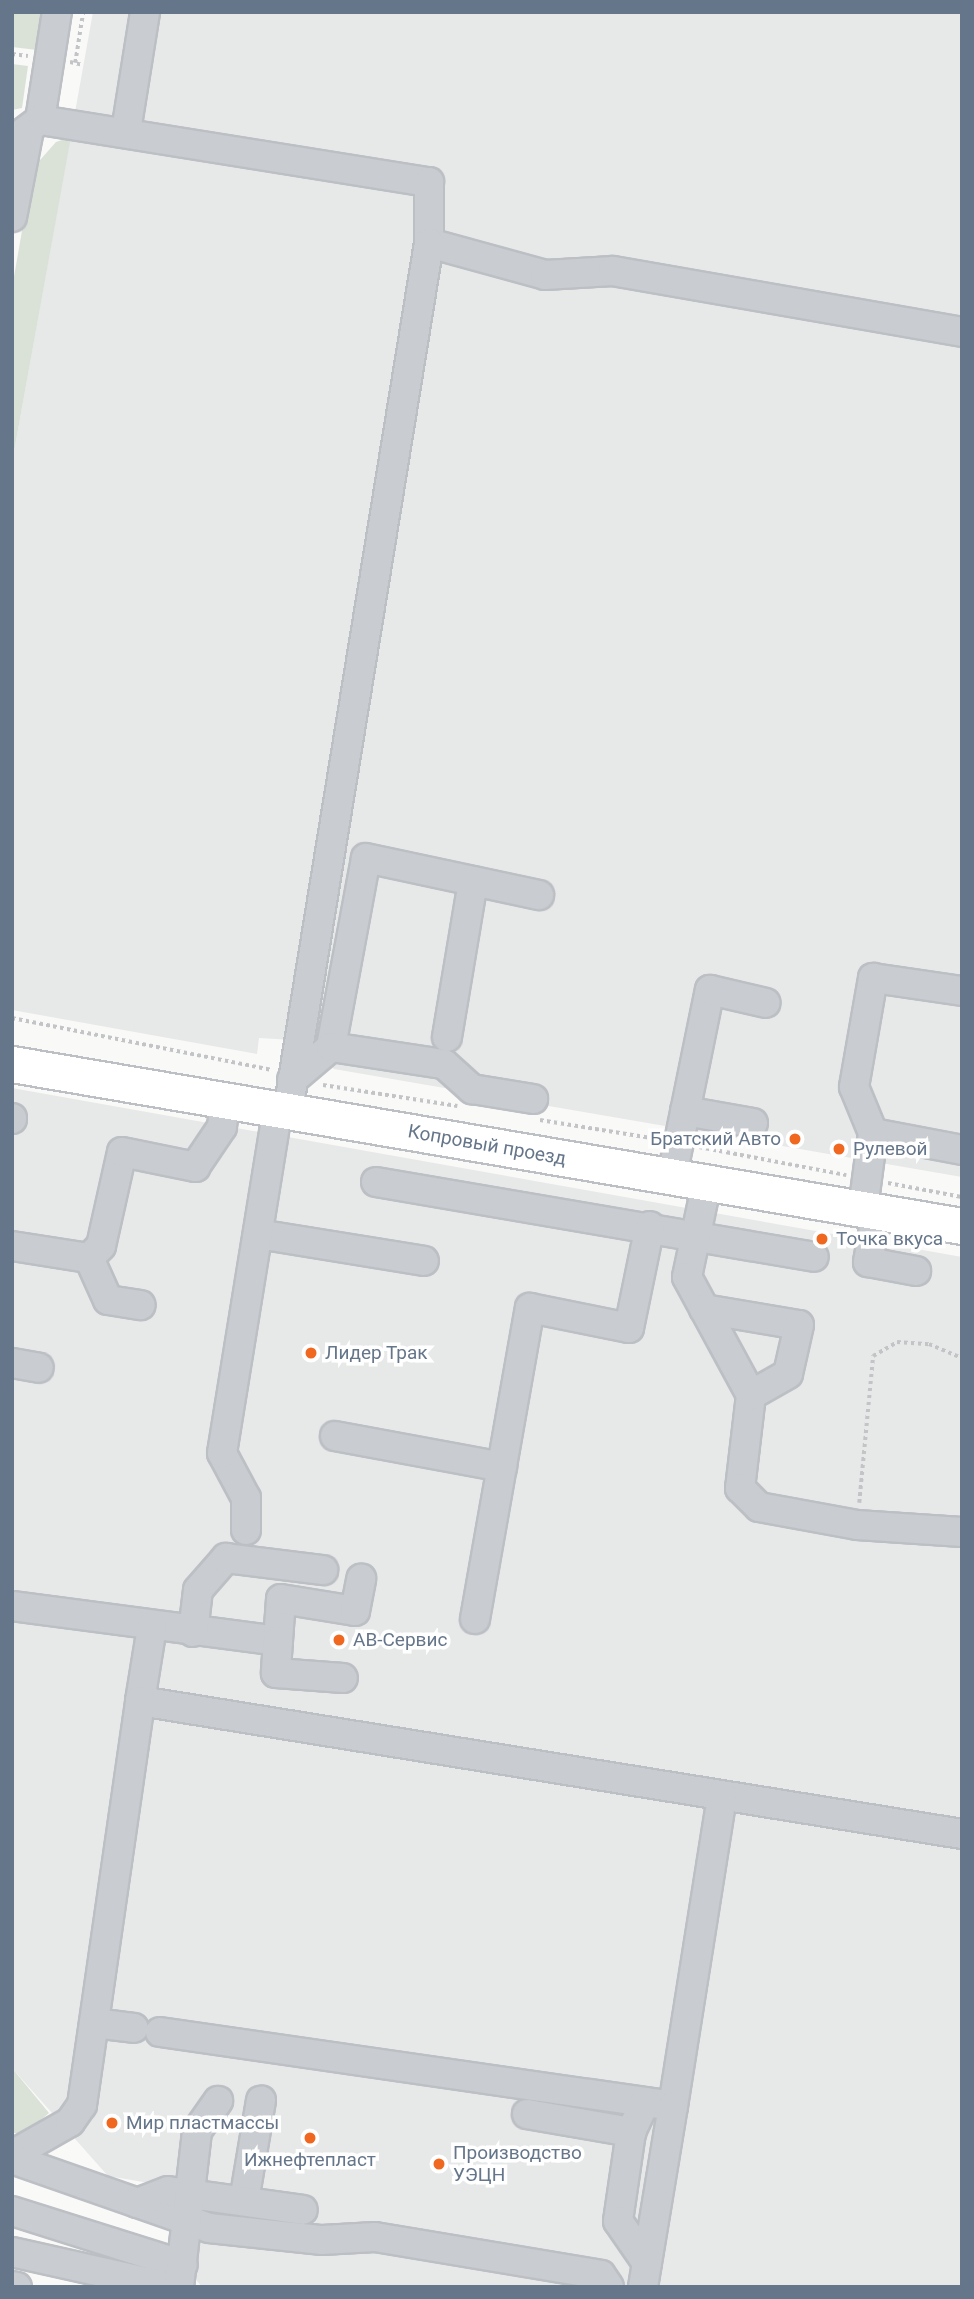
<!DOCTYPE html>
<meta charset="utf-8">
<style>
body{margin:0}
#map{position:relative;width:974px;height:2299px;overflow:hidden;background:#f9f9f7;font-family:Roboto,sans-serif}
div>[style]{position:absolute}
.built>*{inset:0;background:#e7e8e8}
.green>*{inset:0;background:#dae2d8}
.path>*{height:3.5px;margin-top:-1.75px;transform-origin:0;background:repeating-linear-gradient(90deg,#c2c4c7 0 3.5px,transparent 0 7px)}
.roads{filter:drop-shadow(2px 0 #bcbfc4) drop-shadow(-2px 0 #bcbfc4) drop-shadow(0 2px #bcbfc4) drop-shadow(0 -2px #bcbfc4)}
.minor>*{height:28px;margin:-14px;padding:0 14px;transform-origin:14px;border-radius:14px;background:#c9ccd0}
.major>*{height:35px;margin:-17.5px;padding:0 17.5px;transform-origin:17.5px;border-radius:17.5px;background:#fff}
.dots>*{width:19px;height:19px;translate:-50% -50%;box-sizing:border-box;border:4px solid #fff;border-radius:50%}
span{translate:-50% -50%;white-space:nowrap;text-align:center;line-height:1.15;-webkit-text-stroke:7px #fff;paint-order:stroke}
.poi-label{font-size:19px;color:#66768a}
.right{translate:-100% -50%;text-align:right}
.left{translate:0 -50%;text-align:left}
.street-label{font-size:19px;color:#66768a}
.frame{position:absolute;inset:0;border:14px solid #66768a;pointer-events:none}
</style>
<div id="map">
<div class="built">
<div style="clip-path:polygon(93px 12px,962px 12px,962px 1177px,334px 1069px,309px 1041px,259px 1038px,257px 1054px,12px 1010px,12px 463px)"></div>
<div style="clip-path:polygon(12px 1088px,962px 1257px,962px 2287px,202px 2287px,192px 2275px,214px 2194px,108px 2176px,12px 2068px)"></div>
</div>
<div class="green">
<div style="clip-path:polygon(12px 12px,43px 12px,37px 50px,12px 47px)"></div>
<div style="clip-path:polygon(12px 64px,28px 66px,22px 108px,12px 110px)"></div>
<div style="clip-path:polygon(71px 137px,12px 463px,12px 288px,33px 168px,56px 142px)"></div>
<div style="clip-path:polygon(12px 2068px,49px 2113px,26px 2133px,12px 2133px)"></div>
</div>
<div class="path">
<div style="left:12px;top:54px;width:16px;rotate:7deg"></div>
<div style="left:70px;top:62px;width:13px;rotate:13deg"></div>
<div style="left:75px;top:63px;width:52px;rotate:-81.1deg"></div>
<div style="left:12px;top:1018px;width:265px;rotate:11.3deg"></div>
<div style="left:323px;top:1085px;width:136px;rotate:8.9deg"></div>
<div style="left:540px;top:1120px;width:119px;rotate:9.2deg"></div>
<div style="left:699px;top:1147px;width:150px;rotate:10.8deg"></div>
<div style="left:888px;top:1183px;width:75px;rotate:10.7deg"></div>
<div style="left:859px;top:1503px;width:148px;rotate:-84.6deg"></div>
<div style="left:873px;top:1356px;width:28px;rotate:-30deg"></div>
<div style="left:897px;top:1342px;width:32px;rotate:4deg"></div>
<div style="left:929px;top:1344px;width:36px;rotate:23deg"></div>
</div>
<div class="roads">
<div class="minor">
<div style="left:40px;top:120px;width:109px;rotate:-81.1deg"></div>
<div style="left:126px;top:131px;width:121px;rotate:-80.9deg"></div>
<div style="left:12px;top:141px;width:35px;rotate:-37deg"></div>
<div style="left:40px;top:120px;width:394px;rotate:9.1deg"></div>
<div style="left:429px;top:182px;width:61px;rotate:90deg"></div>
<div style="left:429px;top:243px;width:120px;rotate:15.4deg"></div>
<div style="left:545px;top:275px;width:68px;rotate:-3.4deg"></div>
<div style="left:613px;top:271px;width:354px;rotate:9.9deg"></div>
<div style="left:12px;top:217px;width:84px;rotate:-79deg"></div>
<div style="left:447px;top:1037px;width:158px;rotate:-80.5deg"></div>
<div style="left:331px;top:1047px;width:192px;rotate:-79.5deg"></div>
<div style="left:366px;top:858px;width:177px;rotate:12.1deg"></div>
<div style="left:292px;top:1080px;width:51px;rotate:-40.2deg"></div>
<div style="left:331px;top:1047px;width:114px;rotate:8.6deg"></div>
<div style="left:444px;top:1064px;width:38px;rotate:42deg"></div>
<div style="left:472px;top:1089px;width:62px;rotate:9.3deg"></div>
<div style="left:288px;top:1111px;width:879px;rotate:-80.77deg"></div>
<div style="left:685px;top:1111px;width:69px;rotate:10deg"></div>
<div style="left:12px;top:1119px;width:1px;rotate:-90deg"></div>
<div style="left:873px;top:1133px;width:91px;rotate:10.8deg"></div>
<div style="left:672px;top:1176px;width:190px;rotate:-78.5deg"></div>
<div style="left:710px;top:990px;width:57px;rotate:13.1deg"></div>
<div style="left:376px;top:1182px;width:444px;rotate:9.7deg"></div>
<div style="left:707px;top:1182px;width:97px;rotate:101.9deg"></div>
<div style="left:687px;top:1277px;width:134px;rotate:61.5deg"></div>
<div style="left:751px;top:1395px;width:94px;rotate:96.7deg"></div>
<div style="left:740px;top:1488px;width:27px;rotate:45deg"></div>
<div style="left:759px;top:1507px;width:100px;rotate:10.4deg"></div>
<div style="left:857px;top:1525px;width:105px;rotate:3.8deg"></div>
<div style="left:863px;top:1209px;width:77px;rotate:-82.5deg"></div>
<div style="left:873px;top:1133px;width:50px;rotate:-112.4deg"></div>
<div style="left:854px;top:1087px;width:111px;rotate:-80.1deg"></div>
<div style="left:873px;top:978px;width:90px;rotate:8.3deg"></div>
<div style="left:877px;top:1211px;width:52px;rotate:100deg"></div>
<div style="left:868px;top:1262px;width:49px;rotate:10.6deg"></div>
<div style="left:258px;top:1234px;width:168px;rotate:9.2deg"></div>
<div style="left:12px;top:1246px;width:78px;rotate:8.9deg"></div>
<div style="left:89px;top:1258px;width:17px;rotate:-45deg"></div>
<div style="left:101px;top:1246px;width:96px;rotate:-77.4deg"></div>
<div style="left:122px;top:1152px;width:75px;rotate:11.6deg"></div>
<div style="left:195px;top:1167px;width:48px;rotate:-56deg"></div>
<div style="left:222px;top:1127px;width:27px;rotate:-84deg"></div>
<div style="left:89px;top:1258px;width:46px;rotate:65.7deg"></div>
<div style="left:108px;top:1300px;width:33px;rotate:9deg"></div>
<div style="left:704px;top:1309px;width:96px;rotate:9.6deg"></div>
<div style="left:799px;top:1325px;width:50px;rotate:102.7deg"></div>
<div style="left:788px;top:1374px;width:43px;rotate:150.4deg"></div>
<div style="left:12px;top:1363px;width:27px;rotate:10deg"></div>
<div style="left:335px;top:1436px;width:170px;rotate:10.5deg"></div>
<div style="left:246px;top:1530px;width:32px;rotate:-90deg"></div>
<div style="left:246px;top:1498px;width:51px;rotate:-118.1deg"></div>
<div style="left:222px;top:1453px;width:349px;rotate:-80.8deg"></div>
<div style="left:12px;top:1606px;width:268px;rotate:7.5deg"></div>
<div style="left:278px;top:1641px;width:42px;rotate:-85.9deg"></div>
<div style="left:281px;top:1599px;width:75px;rotate:9.2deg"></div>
<div style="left:355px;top:1611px;width:33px;rotate:-79deg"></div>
<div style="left:475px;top:1619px;width:316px;rotate:-80deg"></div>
<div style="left:530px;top:1308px;width:101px;rotate:11.4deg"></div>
<div style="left:629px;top:1328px;width:104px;rotate:-78.4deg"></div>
<div style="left:152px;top:1627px;width:75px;rotate:99.2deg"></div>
<div style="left:140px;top:1701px;width:833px;rotate:9.19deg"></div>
<div style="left:193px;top:1632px;width:42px;rotate:-83.2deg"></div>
<div style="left:198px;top:1590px;width:43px;rotate:-48.8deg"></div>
<div style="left:226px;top:1558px;width:98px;rotate:7.1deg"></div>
<div style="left:278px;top:1641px;width:32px;rotate:94deg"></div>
<div style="left:276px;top:1673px;width:67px;rotate:4.3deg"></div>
<div style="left:94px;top:2023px;width:40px;rotate:7.1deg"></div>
<div style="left:160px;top:2032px;width:518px;rotate:8.21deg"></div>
<div style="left:673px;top:2106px;width:314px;rotate:-81deg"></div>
<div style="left:645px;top:2102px;width:33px;rotate:115deg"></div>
<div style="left:631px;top:2132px;width:90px;rotate:98.3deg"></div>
<div style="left:618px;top:2221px;width:51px;rotate:55.4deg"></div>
<div style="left:527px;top:2114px;width:106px;rotate:9.8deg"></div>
<div style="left:12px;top:2155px;width:67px;rotate:-29.6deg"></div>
<div style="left:70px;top:2122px;width:21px;rotate:-55deg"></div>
<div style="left:82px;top:2105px;width:408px;rotate:-81.8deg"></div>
<div style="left:12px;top:2159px;width:209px;rotate:19.3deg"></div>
<div style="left:209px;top:2228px;width:114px;rotate:6.1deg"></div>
<div style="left:322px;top:2240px;width:53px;rotate:-3.2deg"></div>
<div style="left:375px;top:2237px;width:229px;rotate:9.5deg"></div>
<div style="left:601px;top:2275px;width:14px;rotate:56deg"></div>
<div style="left:244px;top:2201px;width:102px;rotate:-80.4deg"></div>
<div style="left:137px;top:2203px;width:33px;rotate:-21deg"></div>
<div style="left:168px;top:2191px;width:136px;rotate:8deg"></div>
<div style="left:12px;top:2211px;width:179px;rotate:17.5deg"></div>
<div style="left:12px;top:2252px;width:160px;rotate:12.6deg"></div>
<div style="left:12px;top:2286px;width:5px;rotate:11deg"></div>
<div style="left:179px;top:2287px;width:157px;rotate:-83.4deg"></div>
<div style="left:197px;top:2131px;width:37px;rotate:-55deg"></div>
<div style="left:643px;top:2287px;width:183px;rotate:-80.6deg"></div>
</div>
<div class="major">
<div style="left:12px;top:1064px;width:964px;rotate:9.68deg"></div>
</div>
</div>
<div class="dots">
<div style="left:795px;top:1139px;background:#f06720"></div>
<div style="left:839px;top:1149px;background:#f06720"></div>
<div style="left:822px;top:1239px;background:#f06720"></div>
<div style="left:311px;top:1353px;background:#f06720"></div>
<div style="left:339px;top:1640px;background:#f06720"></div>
<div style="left:112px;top:2123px;background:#f06720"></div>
<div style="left:310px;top:2138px;background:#f06720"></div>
<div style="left:439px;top:2164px;background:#f06720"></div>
</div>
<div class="poi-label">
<span class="right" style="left:781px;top:1139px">Братский Авто</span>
<span class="left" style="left:853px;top:1149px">Рулевой</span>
<span class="left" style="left:836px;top:1239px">Точка вкуса</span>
<span class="left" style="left:325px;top:1353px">Лидер Трак</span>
<span class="left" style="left:353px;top:1640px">АВ-Сервис</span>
<span class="left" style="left:126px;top:2123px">Мир пластмассы</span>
<span class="left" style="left:453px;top:2164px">Производство<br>УЭЦН</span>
<span style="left:310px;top:2160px">Ижнефтепласт</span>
</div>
<div class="street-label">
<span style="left:487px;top:1145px;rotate:10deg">Копровый проезд</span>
</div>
<div class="frame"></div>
</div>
